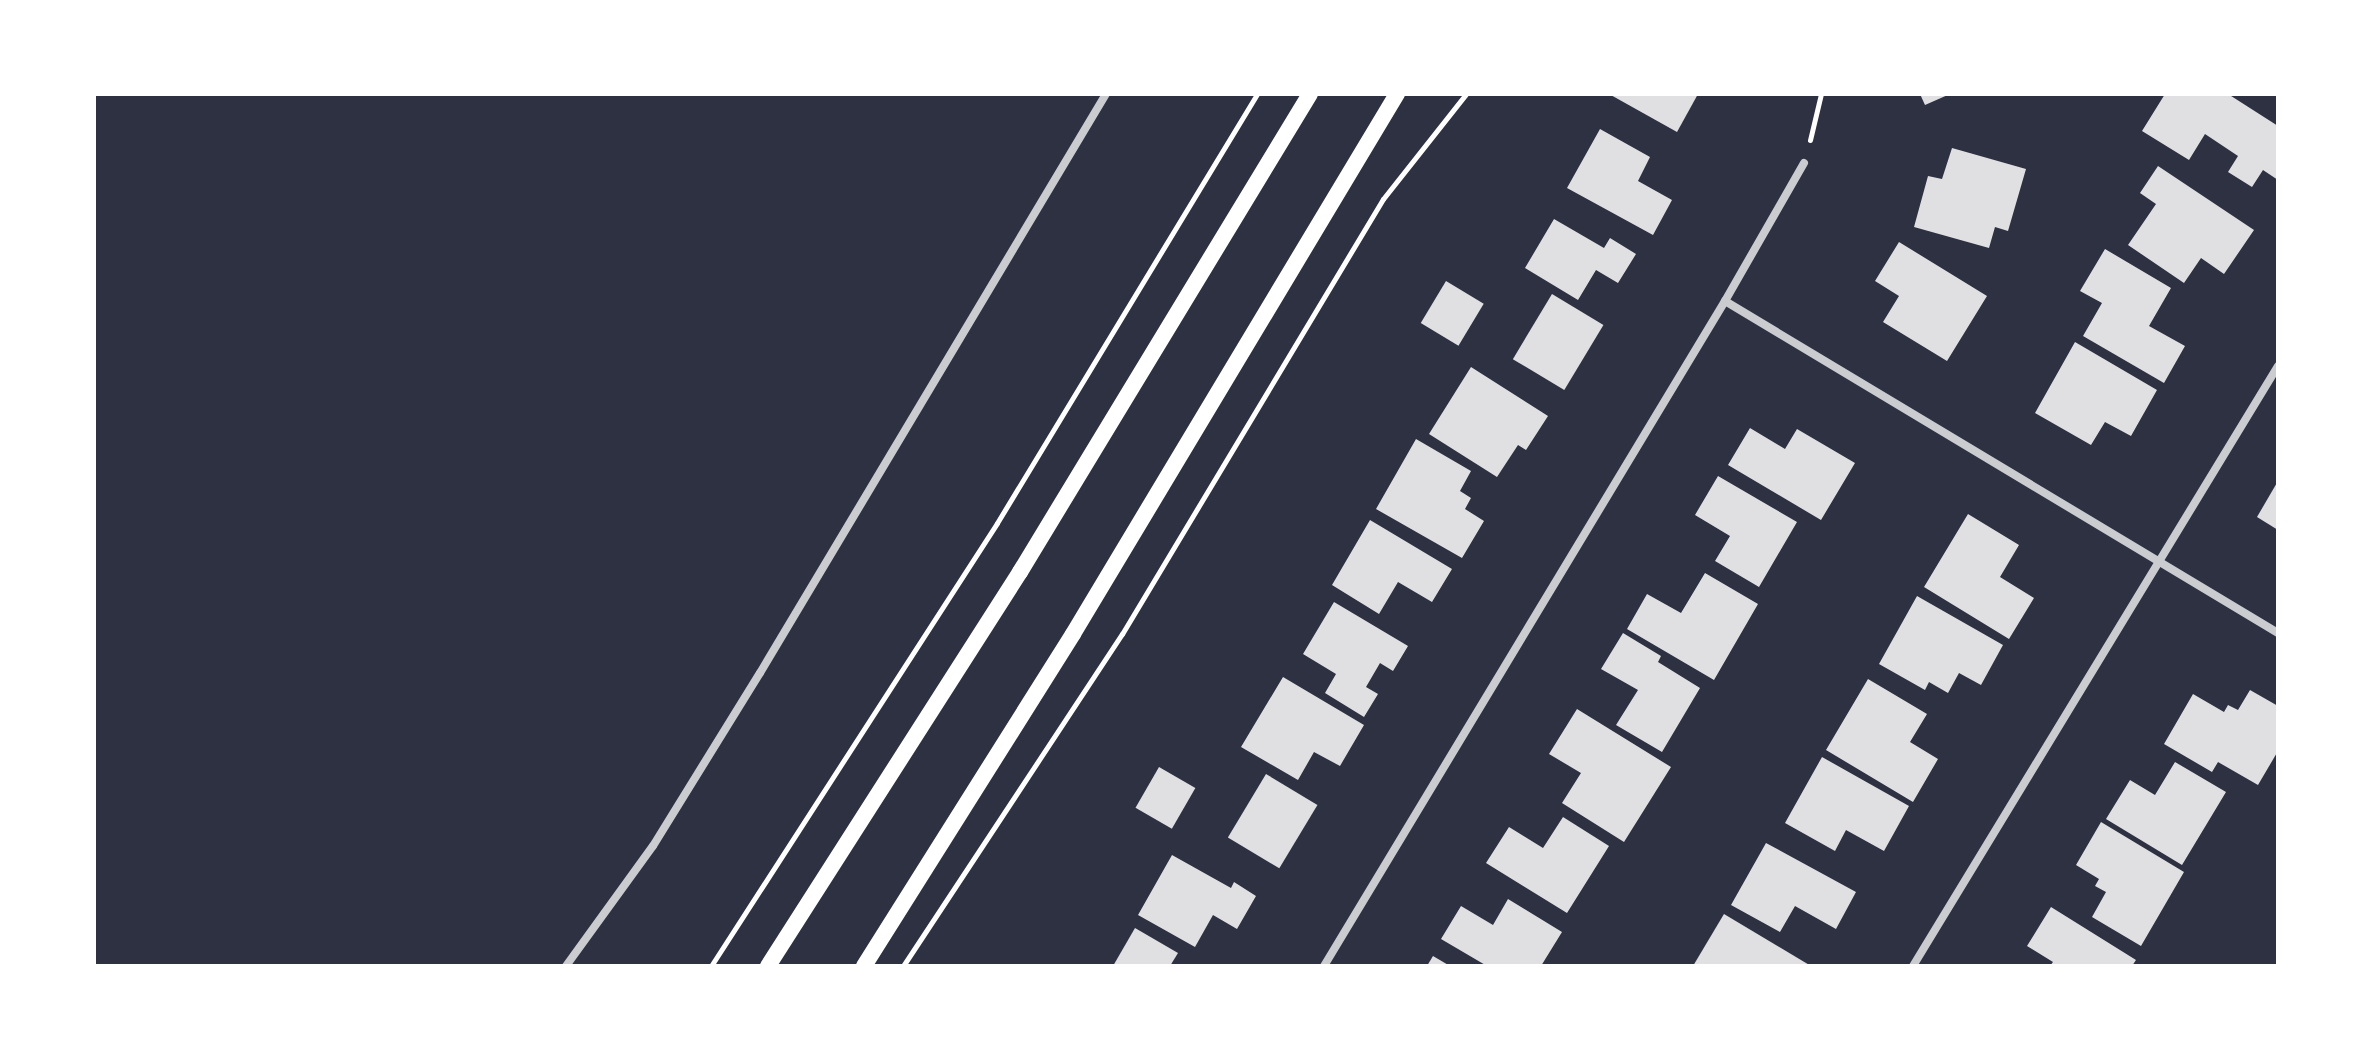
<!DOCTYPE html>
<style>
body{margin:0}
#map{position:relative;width:2372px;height:1060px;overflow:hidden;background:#2d3142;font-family:Cabin,sans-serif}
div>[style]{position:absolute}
.building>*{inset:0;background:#e0e0e3;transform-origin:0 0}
.path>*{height:5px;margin:-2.5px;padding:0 2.5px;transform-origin:2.5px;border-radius:2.5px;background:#fff}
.minor>*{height:8px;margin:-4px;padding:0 4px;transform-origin:4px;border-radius:4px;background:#caccd0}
.secondary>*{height:16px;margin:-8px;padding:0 8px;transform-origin:8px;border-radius:8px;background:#fff}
span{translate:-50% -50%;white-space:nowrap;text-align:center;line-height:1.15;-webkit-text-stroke:6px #fff;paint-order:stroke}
.frame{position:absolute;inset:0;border:96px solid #fff;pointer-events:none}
</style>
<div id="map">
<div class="building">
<div style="clip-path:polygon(1609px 94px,1698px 94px,1677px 132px)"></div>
<div style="clip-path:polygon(1920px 94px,1950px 94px,1925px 105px)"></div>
<div style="clip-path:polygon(2165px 94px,2228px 94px,2278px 126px,2278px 180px,2263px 170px,2252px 187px,2228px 172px,2238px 156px,2205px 134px,2189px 160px,2142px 131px)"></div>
<div style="clip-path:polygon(1600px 129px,1650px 157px,1638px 181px,1672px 200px,1653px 235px,1567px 188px)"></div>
<div style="clip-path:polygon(1952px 148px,2026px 169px,2008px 231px,1995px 227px,1989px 248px,1914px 227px,1928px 176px,1942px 179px)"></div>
<div style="clip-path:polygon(2158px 166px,2254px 230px,2224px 274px,2201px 258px,2184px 283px,2128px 245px,2156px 204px,2140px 193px)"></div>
<div style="clip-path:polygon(1554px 219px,1604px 248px,1610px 238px,1636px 254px,1618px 283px,1596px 270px,1578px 300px,1525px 268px)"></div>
<div style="clip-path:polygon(1899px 242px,1987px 296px,1947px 361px,1883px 322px,1899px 296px,1875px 281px)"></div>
<div style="clip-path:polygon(2105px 249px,2171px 288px,2149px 326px,2185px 346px,2164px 383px,2083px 336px,2102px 303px,2080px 291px)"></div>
<div style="left:1446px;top:281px;width:44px;height:49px;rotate:31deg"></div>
<div style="left:1552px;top:294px;width:60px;height:76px;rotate:31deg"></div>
<div style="clip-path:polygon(2075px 342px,2157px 390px,2131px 436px,2105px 422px,2091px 445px,2035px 413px)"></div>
<div style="clip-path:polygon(1471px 367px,1548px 416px,1526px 450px,1518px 445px,1497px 477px,1429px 434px)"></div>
<div style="clip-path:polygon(1750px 428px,1785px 449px,1797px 429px,1855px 463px,1821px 520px,1728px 465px)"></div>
<div style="clip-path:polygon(1416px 439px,1471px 471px,1460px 491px,1471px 498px,1465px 509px,1484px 521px,1462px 558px,1376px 509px)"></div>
<div style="clip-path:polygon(1718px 476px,1797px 522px,1759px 587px,1715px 561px,1730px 536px,1695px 515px)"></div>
<div style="clip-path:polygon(2278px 481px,2278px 530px,2257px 517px)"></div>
<div style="clip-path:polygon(1968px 514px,2019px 545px,2000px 577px,2034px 598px,2009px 639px,1924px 587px)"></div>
<div style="clip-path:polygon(1370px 520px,1452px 569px,1432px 602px,1398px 582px,1379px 614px,1332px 585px)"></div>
<div style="clip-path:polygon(1705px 573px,1758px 604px,1714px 680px,1627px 629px,1647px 594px,1681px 613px)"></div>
<div style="clip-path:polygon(1917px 596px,2003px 645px,1981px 685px,1959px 673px,1948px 693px,1929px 682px,1925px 690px,1879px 664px)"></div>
<div style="clip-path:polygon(1334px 602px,1408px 646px,1393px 671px,1380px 663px,1366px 687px,1378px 694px,1364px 717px,1325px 693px,1336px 674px,1303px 654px)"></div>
<div style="clip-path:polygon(1623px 633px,1661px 656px,1658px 662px,1700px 688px,1662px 752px,1616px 725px,1638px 690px,1601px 669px)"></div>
<div style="clip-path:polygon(1283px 677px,1364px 725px,1340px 766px,1314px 752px,1298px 780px,1241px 747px)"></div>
<div style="clip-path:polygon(1868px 679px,1927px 714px,1910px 742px,1938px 759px,1913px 802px,1826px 750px)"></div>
<div style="clip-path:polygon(2250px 690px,2278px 706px,2278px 751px,2258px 785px,2218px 762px,2212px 772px,2164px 744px,2193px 694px,2224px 712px,2228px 705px,2238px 710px)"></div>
<div style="clip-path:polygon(1577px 709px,1671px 767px,1624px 842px,1562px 803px,1581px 773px,1549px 754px)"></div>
<div style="clip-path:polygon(1822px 757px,1909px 806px,1884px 851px,1846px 830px,1835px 851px,1785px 823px)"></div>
<div style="clip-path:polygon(2175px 762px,2226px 792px,2182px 865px,2106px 819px,2130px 780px,2155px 795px)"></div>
<div style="left:1159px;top:767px;width:42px;height:47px;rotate:30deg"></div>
<div style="left:1266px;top:774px;width:60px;height:74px;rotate:31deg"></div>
<div style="clip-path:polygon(1563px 817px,1609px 846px,1567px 913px,1486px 863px,1509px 827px,1543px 848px)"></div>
<div style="clip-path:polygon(2101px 822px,2184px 872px,2141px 946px,2092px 917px,2106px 892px,2095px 886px,2099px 879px,2076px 865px)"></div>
<div style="clip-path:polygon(1766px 843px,1856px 892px,1836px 929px,1795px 906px,1780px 932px,1731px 905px)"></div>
<div style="clip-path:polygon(1172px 855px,1231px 888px,1234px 882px,1256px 896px,1237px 929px,1213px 915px,1195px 947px,1138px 915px)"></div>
<div style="clip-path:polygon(1508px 899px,1562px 932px,1541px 966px,1487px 966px,1441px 939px,1461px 906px,1493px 925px)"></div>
<div style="clip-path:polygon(2051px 907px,2136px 960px,2132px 966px,2050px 966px,2053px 962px,2027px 946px)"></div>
<div style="clip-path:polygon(1724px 914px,1811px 966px,1693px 966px)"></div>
<div style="clip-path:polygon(1135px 928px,1178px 953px,1170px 966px,1113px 966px)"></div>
<div style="clip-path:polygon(1433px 956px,1450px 966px,1427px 966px)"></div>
</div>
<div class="path">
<div style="left:1810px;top:140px;width:47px;rotate:-76.6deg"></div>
<div style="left:711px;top:966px;width:527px;rotate:-57.15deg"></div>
<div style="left:997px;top:523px;width:502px;rotate:-58.78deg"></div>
<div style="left:903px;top:966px;width:398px;rotate:-56.6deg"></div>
<div style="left:1122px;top:634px;width:507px;rotate:-59.04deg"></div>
<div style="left:1383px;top:199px;width:134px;rotate:-51.7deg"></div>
</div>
<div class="minor">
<div style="left:1725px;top:301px;width:645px;rotate:30.98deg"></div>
<div style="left:566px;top:966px;width:148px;rotate:-54.1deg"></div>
<div style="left:653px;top:846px;width:203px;rotate:-58.3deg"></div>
<div style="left:760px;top:673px;width:675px;rotate:-59.14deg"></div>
<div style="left:1324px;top:966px;width:777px;rotate:-58.91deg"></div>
<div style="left:1725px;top:301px;width:159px;rotate:-60.2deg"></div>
<div style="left:1913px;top:966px;width:702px;rotate:-58.69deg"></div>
</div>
<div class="secondary">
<div style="left:768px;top:966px;width:468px;rotate:-57.4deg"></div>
<div style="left:1020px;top:572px;width:559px;rotate:-58.76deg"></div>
<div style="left:864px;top:966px;width:392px;rotate:-57.8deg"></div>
<div style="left:1073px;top:634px;width:630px;rotate:-59.04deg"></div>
</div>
<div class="frame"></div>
</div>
